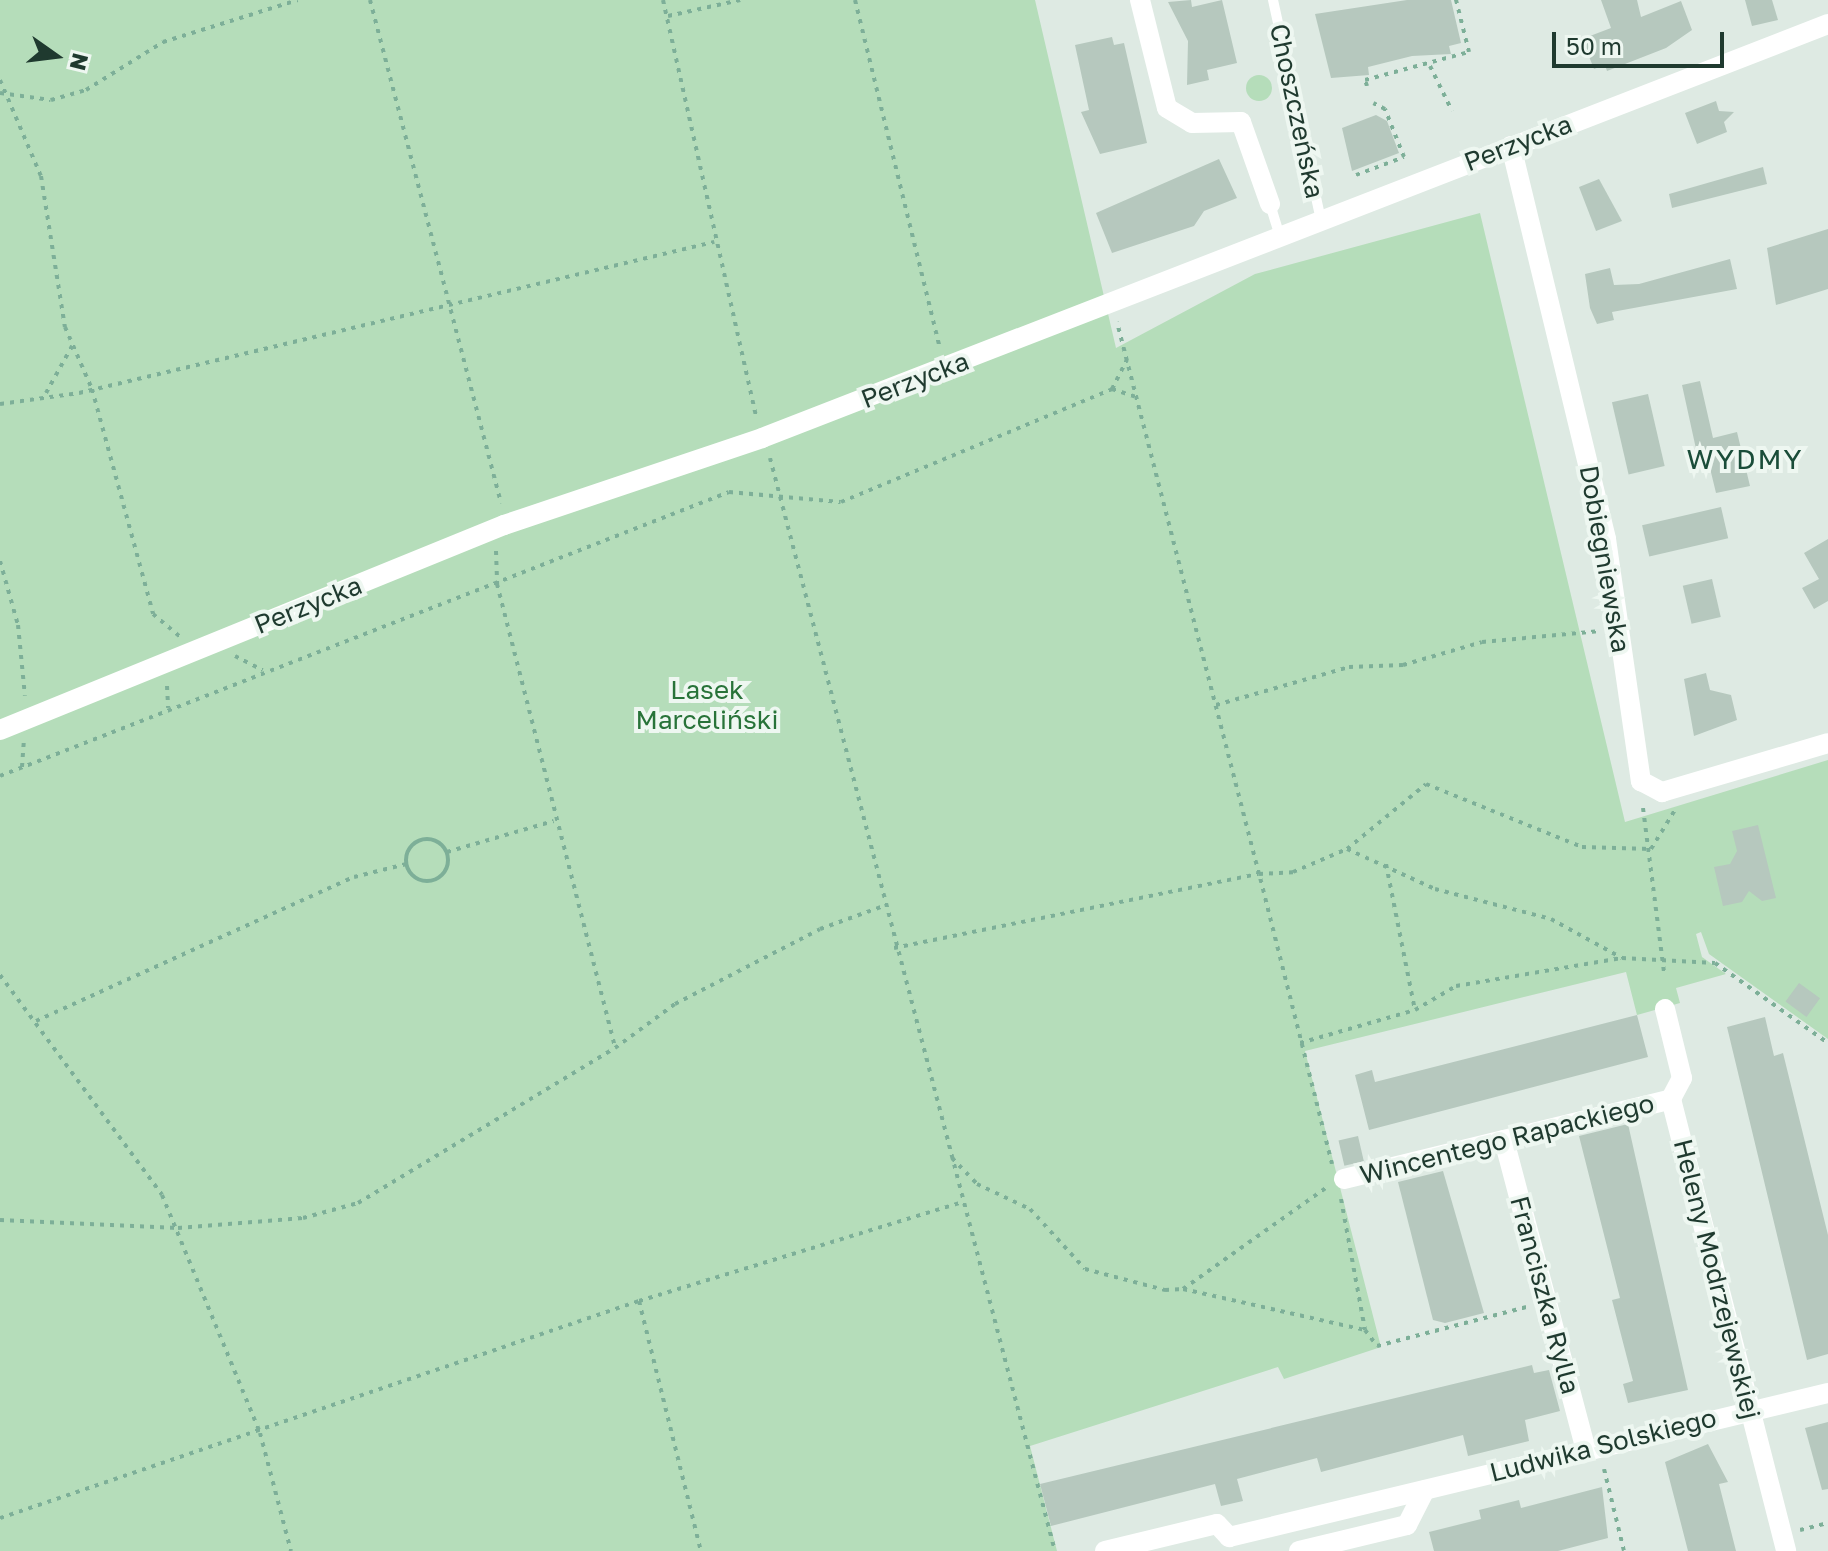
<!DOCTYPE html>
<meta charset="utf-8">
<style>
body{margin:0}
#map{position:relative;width:1828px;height:1551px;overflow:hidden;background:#deeae3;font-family:"Golos Text",sans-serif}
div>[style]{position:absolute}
.green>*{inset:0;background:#b5ddba}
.round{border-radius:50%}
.building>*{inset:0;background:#b6c8be;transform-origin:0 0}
.path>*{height:4px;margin-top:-2px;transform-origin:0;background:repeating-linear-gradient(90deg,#7daf98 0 4px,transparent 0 10px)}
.path>.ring{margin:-2px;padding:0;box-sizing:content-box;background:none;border:4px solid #7daf98;border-radius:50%}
.lane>*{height:10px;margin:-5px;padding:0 5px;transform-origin:5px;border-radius:5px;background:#fff}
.street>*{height:20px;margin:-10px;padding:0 10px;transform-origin:10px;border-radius:10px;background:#fff}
span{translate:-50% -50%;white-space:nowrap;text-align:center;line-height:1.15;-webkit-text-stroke:8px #eef7f1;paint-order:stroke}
.street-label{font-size:26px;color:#1f3a2f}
.park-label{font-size:26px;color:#287339}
.neighbourhood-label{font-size:28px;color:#1a4d39;letter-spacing:2px}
.north{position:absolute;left:16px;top:16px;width:80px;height:80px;-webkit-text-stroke:6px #eef7f1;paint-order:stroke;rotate:104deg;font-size:22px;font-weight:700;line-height:32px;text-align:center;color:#1f3a2f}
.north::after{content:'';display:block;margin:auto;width:28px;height:36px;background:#1f3a2f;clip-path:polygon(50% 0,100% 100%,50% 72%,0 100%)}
.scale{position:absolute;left:1552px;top:32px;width:172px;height:36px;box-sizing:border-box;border:4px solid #1f3a2f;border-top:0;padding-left:10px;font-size:24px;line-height:28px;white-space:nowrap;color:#1f3a2f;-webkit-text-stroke:6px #eef7f1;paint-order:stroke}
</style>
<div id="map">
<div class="green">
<div style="clip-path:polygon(0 0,1035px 0,1116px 348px,1255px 274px,1480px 213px,1625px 822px,1828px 760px,1828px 1039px,1709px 954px,1701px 932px,1696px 934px,1702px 957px,1726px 974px,1676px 988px,1680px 1003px,1637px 1015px,1626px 972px,1305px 1051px,1381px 1347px,1284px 1379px,1278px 1367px,1030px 1446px,1057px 1551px,0 1551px)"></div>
<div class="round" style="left:1246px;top:75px;width:26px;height:26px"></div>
</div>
<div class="building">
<div style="clip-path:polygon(1191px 0,1192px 7px,1222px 0,1237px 63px,1207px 70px,1209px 80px,1187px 85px,1188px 41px,1168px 2px)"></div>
<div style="clip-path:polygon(1407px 0,1451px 0,1461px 43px,1449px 46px,1451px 54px,1412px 56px,1368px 67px,1369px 75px,1331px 78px,1315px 14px)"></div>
<div style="clip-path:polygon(1601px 0,1637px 0,1641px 17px,1681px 1px,1692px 30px,1666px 48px,1607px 71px,1605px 65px,1594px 69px,1582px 39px,1611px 28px)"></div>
<div style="clip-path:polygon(1745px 0,1772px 0,1778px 20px,1752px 26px)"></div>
<div style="clip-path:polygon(1112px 37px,1114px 45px,1124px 43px,1147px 143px,1100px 154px,1081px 112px,1089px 110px,1075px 45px)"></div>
<div style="clip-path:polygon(1716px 101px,1719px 111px,1734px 112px,1724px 122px,1727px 132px,1697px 144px,1685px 113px)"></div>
<div style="clip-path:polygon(1376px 115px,1387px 121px,1399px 153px,1352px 171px,1342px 128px)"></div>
<div style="clip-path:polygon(1219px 159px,1237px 198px,1204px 211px,1194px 226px,1112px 253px,1096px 213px)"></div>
<div style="clip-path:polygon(1763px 167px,1767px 184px,1672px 208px,1669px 194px)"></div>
<div style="clip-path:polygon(1599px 179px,1622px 221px,1596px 231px,1579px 187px)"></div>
<div style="clip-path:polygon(1828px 229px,1828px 289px,1776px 305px,1767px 248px)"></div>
<div style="clip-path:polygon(1730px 259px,1737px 289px,1612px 312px,1614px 320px,1597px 324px,1590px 308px,1585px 274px,1610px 268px,1614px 285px,1639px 284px)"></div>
<div style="clip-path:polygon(1700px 381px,1713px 438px,1737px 432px,1750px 486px,1716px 493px,1709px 464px,1698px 458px,1682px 385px)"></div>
<div style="left:1648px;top:394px;width:74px;height:37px;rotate:77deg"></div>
<div style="left:1721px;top:507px;width:32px;height:81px;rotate:77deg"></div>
<div style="clip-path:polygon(1828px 539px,1828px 601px,1814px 609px,1802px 588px,1819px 579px,1804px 553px)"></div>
<div style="left:1712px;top:579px;width:39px;height:30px;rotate:77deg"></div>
<div style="clip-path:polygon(1706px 673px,1710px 690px,1731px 695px,1737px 720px,1694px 736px,1684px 679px)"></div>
<div style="clip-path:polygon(1758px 825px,1776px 898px,1762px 901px,1749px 891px,1742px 902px,1723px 906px,1714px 867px,1730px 864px,1737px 851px,1732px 831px)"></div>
<div style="left:1799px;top:983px;width:26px;height:23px;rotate:36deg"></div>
<div style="clip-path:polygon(1637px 1015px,1648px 1057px,1369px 1130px,1355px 1075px,1372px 1070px,1375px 1082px)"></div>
<div style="clip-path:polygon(1765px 1017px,1774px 1056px,1783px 1053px,1828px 1235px,1828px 1354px,1807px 1360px,1727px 1027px)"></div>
<div style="clip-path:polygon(1628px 1124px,1688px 1390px,1628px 1403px,1623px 1384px,1633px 1381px,1612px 1300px,1620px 1298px,1579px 1136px)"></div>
<div style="left:1358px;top:1136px;width:26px;height:20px;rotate:77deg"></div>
<div style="clip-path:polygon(1443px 1171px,1484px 1313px,1445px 1323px,1433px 1320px,1398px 1182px)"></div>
<div style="clip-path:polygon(1532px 1365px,1534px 1373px,1549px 1370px,1560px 1411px,1525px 1420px,1529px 1441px,1468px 1456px,1463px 1435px,1321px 1472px,1317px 1458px,1237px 1479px,1243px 1501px,1221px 1506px,1215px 1484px,1051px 1526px,1040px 1484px)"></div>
<div style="clip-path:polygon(1828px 1422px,1828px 1489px,1822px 1490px,1805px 1428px)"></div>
<div style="clip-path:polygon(1708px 1444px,1728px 1482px,1719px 1484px,1736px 1551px,1688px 1551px,1679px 1516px,1665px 1462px)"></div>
<div style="clip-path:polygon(1602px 1487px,1608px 1538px,1558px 1551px,1434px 1551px,1429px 1532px,1481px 1519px,1479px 1510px,1519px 1500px,1521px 1508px)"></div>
</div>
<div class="path">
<div style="left:370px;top:0;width:520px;rotate:75.4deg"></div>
<div style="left:663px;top:0;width:429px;rotate:77.4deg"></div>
<div style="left:855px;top:0;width:358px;rotate:76.3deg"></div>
<div style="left:668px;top:16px;width:74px;rotate:-12.5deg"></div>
<div style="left:1430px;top:66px;width:50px;rotate:63.9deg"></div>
<div style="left:0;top:80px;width:104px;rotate:66.9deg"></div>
<div style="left:41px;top:176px;width:153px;rotate:81deg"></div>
<div style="left:65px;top:327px;width:68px;rotate:66.5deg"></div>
<div style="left:92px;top:389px;width:233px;rotate:74.8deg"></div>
<div style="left:153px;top:614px;width:35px;rotate:40deg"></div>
<div style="left:1367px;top:86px;width:6px;rotate:-108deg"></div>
<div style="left:1365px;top:80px;width:108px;rotate:-15.1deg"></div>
<div style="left:1469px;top:52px;width:54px;rotate:-104deg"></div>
<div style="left:0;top:93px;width:51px;rotate:7.8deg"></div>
<div style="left:51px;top:100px;width:36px;rotate:-16deg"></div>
<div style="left:86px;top:90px;width:91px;rotate:-31.9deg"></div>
<div style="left:163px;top:42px;width:141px;rotate:-17.3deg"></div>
<div style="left:1356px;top:175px;width:51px;rotate:-20.6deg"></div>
<div style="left:1404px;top:157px;width:52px;rotate:-111.6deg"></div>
<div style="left:1385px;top:109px;width:13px;rotate:-153deg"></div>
<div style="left:1112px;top:389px;width:33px;rotate:-63deg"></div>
<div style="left:46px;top:393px;width:54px;rotate:-61deg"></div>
<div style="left:0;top:404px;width:80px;rotate:-7.9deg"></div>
<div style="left:79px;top:393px;width:653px;rotate:-13.38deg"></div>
<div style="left:770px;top:458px;width:1130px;rotate:75.39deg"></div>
<div style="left:496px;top:551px;width:33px;rotate:88deg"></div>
<div style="left:497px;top:584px;width:479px;rotate:75.7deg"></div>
<div style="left:0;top:561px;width:66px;rotate:74.3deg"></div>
<div style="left:18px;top:625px;width:71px;rotate:84.4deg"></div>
<div style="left:235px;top:656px;width:31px;rotate:27deg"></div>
<div style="left:167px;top:686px;width:22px;rotate:87deg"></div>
<div style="left:1216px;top:705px;width:138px;rotate:-15.9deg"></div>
<div style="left:1349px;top:667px;width:54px;rotate:-2.1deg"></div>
<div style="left:1403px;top:665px;width:82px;rotate:-16.2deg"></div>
<div style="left:1482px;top:642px;width:119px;rotate:-5.3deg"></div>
<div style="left:22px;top:767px;width:26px;rotate:-86deg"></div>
<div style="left:0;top:776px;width:782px;rotate:-21.28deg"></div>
<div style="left:729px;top:492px;width:112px;rotate:5.1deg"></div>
<div style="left:841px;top:502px;width:294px;rotate:-22.6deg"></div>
<div style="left:1112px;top:389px;width:26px;rotate:18deg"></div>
<div style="left:1643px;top:808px;width:166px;rotate:82.7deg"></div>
<div class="ring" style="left:406px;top:839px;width:38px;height:38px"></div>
<div style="left:1347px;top:849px;width:102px;rotate:-39.4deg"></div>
<div style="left:1426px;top:784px;width:168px;rotate:22deg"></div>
<div style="left:1582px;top:847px;width:69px;rotate:1.7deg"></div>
<div style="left:1651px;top:849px;width:46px;rotate:-58.4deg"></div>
<div style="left:447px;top:852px;width:111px;rotate:-16.2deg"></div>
<div style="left:1386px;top:864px;width:149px;rotate:78.8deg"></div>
<div style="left:894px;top:948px;width:372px;rotate:-11.5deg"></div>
<div style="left:1259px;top:874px;width:570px;rotate:-104.43deg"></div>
<div style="left:0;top:975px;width:273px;rotate:53.6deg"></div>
<div style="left:162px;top:1195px;width:257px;rotate:67.6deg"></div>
<div style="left:260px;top:1433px;width:122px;rotate:75.3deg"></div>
<div style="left:36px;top:1021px;width:349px;rotate:-24.4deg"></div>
<div style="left:354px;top:877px;width:54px;rotate:-14deg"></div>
<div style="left:1300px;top:1043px;width:120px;rotate:-16deg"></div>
<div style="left:1415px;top:1010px;width:48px;rotate:-30.3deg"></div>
<div style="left:1456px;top:986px;width:168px;rotate:-9.6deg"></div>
<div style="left:952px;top:1158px;width:36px;rotate:46deg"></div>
<div style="left:977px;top:1184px;width:59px;rotate:25.3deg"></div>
<div style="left:1030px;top:1209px;width:81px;rotate:47.5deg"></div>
<div style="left:1085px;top:1269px;width:83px;rotate:14.7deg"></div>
<div style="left:1165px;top:1290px;width:18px;rotate:-3deg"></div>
<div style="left:1183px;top:1289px;width:176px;rotate:-35.3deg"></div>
<div style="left:1332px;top:1164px;width:299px;rotate:-104.1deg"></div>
<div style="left:1259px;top:874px;width:34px;rotate:-3deg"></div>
<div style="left:1293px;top:872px;width:59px;rotate:-23.1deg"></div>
<div style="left:1347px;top:849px;width:97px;rotate:24.4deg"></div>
<div style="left:1435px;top:889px;width:120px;rotate:14.5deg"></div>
<div style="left:1551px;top:919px;width:81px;rotate:28.8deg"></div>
<div style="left:1622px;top:958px;width:93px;rotate:3.1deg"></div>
<div style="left:1715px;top:963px;width:138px;rotate:35.3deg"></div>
<div style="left:1341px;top:1199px;width:133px;rotate:79.6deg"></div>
<div style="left:0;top:1220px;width:178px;rotate:2.6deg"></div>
<div style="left:178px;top:1228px;width:125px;rotate:-4.6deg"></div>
<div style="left:303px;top:1218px;width:57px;rotate:-15.3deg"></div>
<div style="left:358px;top:1203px;width:300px;rotate:-31.1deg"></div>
<div style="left:615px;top:1048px;width:74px;rotate:-36.3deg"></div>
<div style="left:675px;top:1004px;width:163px;rotate:-27.3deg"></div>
<div style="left:820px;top:929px;width:68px;rotate:-19.8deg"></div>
<div style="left:1183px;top:1289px;width:187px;rotate:12.7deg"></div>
<div style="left:1365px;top:1330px;width:20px;rotate:53deg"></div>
<div style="left:1377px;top:1346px;width:155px;rotate:-14.6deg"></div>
<div style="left:639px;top:1301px;width:258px;rotate:76.1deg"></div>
<div style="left:1604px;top:1469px;width:84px;rotate:76.3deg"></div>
<div style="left:0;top:1518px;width:675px;rotate:-18.76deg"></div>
<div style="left:639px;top:1301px;width:339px;rotate:-17deg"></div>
<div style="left:1800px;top:1530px;width:29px;rotate:-14deg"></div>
</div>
<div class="lane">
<div style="left:1273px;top:0;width:226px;rotate:77.7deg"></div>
<div style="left:1270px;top:204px;width:34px;rotate:73deg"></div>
</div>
<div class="street">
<div style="left:1140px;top:0;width:111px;rotate:76deg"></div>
<div style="left:1167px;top:108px;width:29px;rotate:31deg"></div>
<div style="left:1192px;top:123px;width:49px;rotate:-1.2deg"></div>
<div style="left:1241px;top:122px;width:87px;rotate:70.5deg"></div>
<div style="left:1511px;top:146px;width:404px;rotate:76.4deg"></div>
<div style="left:1606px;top:539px;width:245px;rotate:81.8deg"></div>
<div style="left:1641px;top:781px;width:24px;rotate:28deg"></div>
<div style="left:1662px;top:792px;width:173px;rotate:-16.4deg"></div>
<div style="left:0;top:730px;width:544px;rotate:-22.13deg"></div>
<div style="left:504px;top:525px;width:272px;rotate:-18.6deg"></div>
<div style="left:762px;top:438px;width:1144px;rotate:-21.22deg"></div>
<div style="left:1665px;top:1009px;width:71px;rotate:76.2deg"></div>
<div style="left:1682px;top:1078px;width:24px;rotate:118deg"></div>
<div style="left:1671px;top:1099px;width:466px;rotate:75.7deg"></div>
<div style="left:1504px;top:1140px;width:321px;rotate:75.2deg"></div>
<div style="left:1344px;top:1179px;width:337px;rotate:-13.7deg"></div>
<div style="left:1105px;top:1551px;width:115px;rotate:-13.6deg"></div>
<div style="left:1217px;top:1524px;width:18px;rotate:47deg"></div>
<div style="left:1229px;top:1537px;width:616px;rotate:-13.52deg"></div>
<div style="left:1299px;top:1551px;width:111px;rotate:-13.5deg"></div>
<div style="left:1407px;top:1525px;width:39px;rotate:-63deg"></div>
</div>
<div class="street-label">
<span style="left:1297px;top:111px;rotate:78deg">Choszczeńska</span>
<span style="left:1518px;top:143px;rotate:-21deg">Perzycka</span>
<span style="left:915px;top:380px;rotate:-21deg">Perzycka</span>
<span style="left:1605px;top:559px;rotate:80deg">Dobiegniewska</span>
<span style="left:308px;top:605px;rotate:-22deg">Perzycka</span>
<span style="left:1507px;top:1139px;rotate:-14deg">Wincentego Rapackiego</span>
<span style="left:1717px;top:1279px;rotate:76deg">Heleny Modrzejewskiej</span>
<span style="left:1545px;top:1295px;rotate:75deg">Franciszka Rylla</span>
<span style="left:1603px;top:1445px;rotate:-14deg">Ludwika Solskiego</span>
</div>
<div class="park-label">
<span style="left:707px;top:705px">Lasek<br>Marceliński</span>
</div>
<div class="neighbourhood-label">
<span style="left:1745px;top:459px">WYDMY</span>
</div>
<div class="north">N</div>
<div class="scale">50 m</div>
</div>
